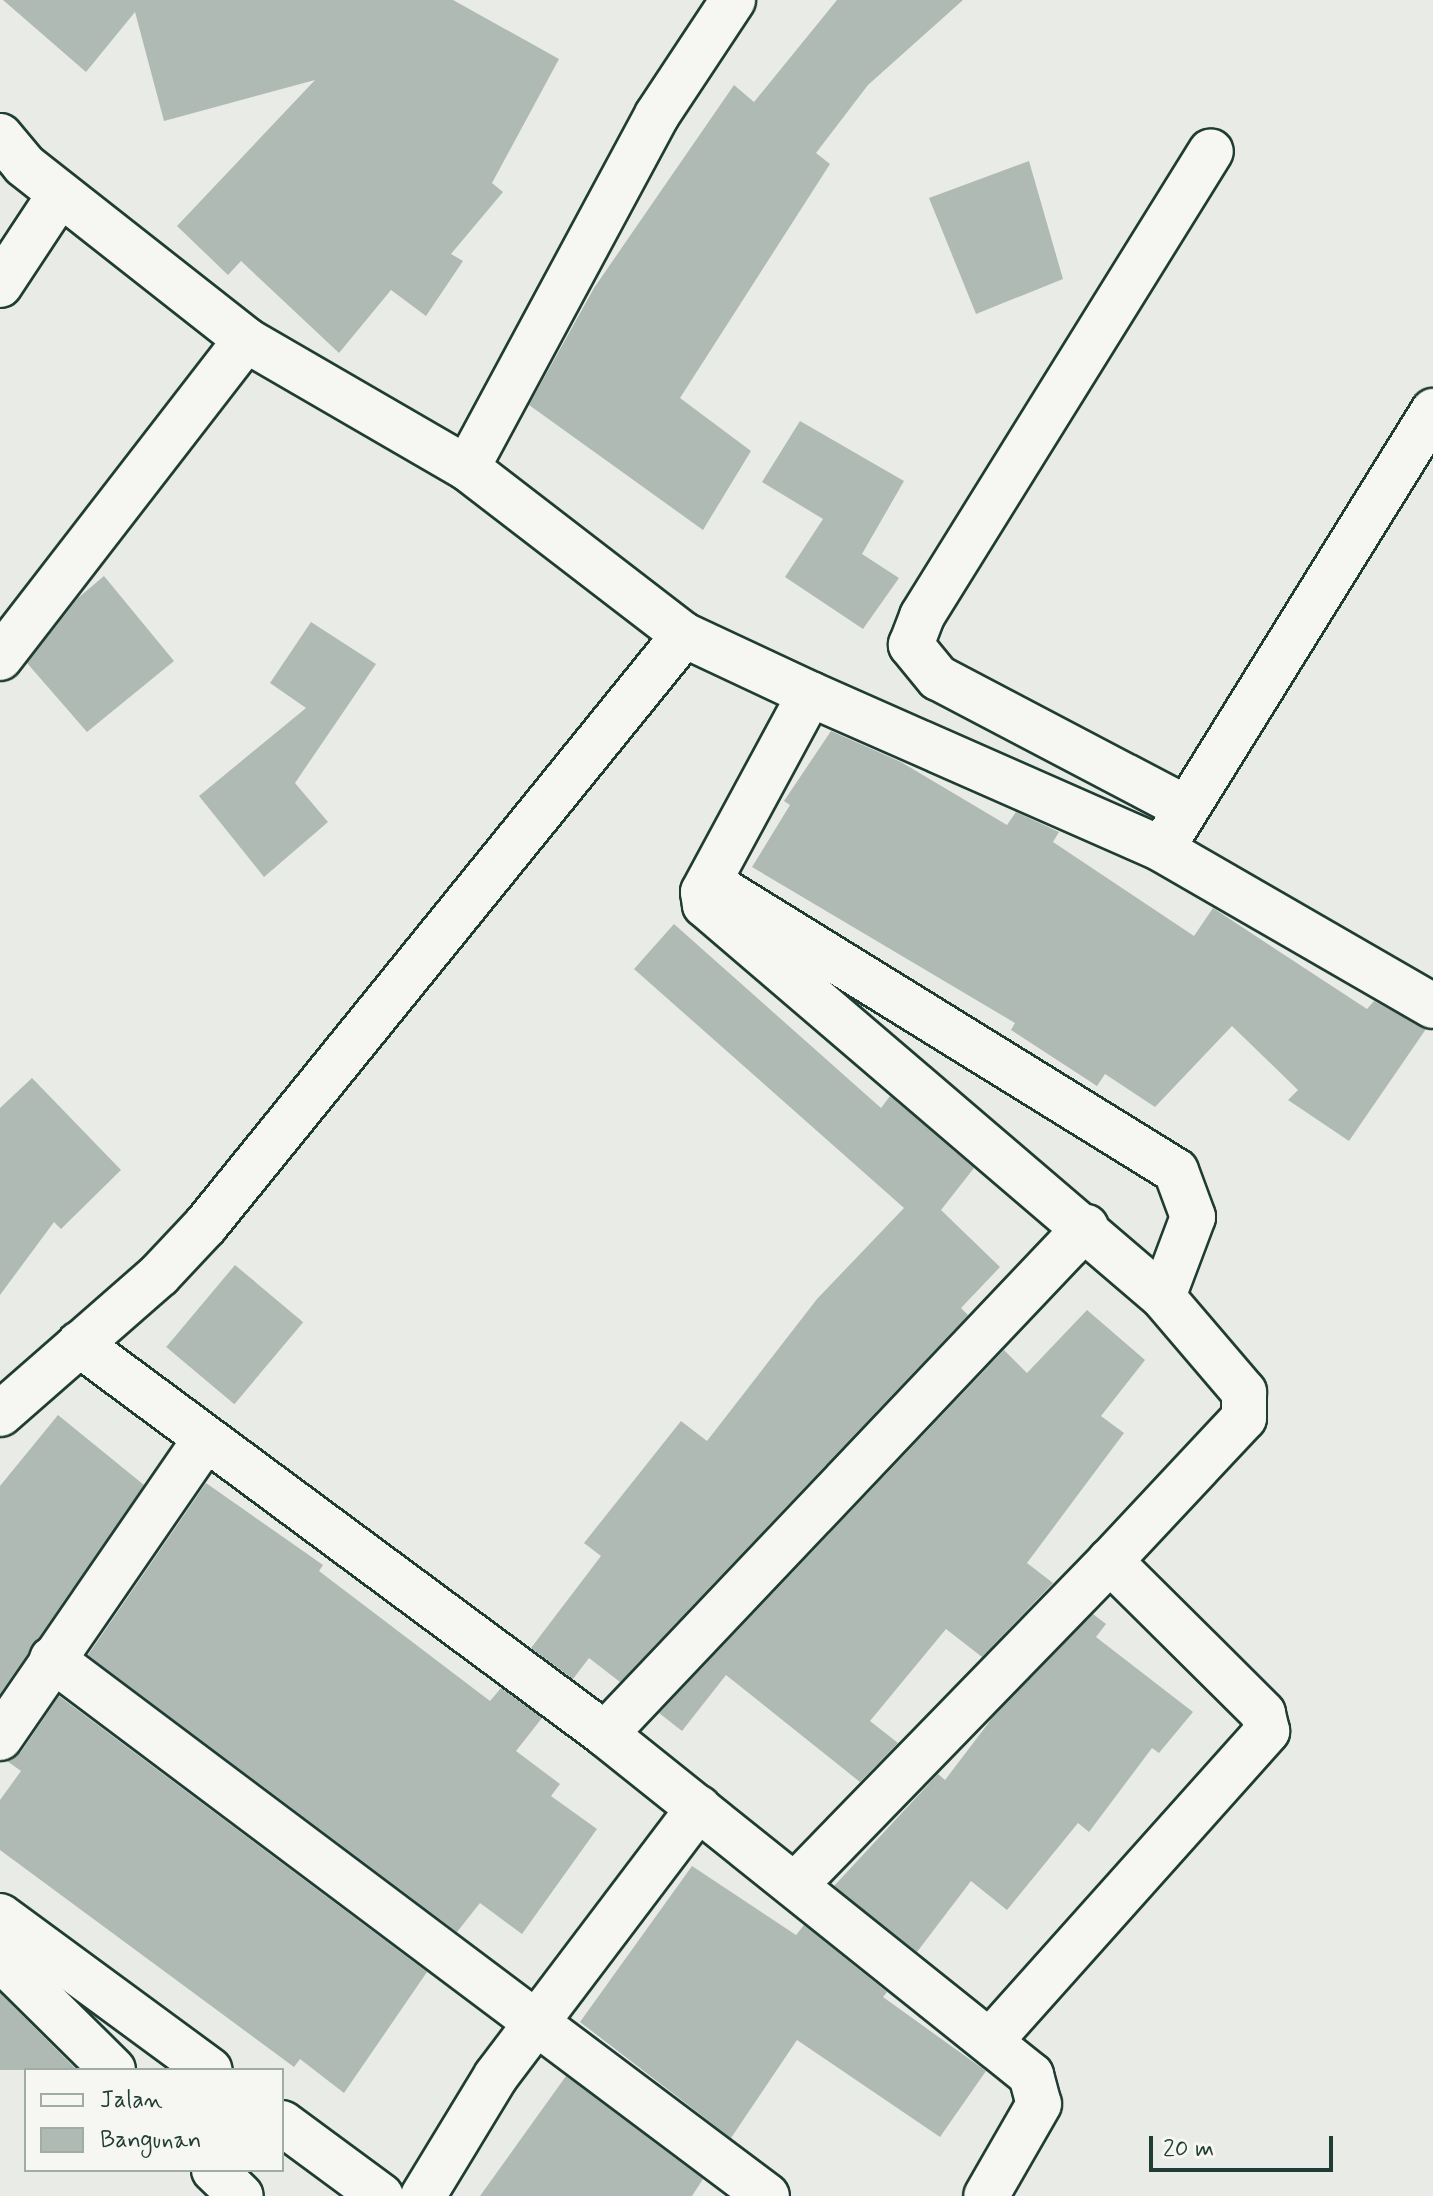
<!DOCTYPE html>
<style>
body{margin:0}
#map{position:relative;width:1433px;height:2196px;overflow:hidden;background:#e9ebe7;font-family:Mynerve,sans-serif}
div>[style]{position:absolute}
.building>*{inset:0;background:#b0bab5;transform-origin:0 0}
.roads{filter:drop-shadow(2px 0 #1f3d34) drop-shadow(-2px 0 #1f3d34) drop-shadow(0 2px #1f3d34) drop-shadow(0 -2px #1f3d34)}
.street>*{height:44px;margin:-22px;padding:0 22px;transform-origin:22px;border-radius:22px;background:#f6f6f2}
span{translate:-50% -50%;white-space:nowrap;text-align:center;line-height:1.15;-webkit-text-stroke:8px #f6f6f2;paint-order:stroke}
.legend{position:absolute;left:24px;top:2068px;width:260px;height:104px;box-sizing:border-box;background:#f6f6f2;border:2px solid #a0aca6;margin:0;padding:10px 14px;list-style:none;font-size:24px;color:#1f3d34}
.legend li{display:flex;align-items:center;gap:16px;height:40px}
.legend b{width:40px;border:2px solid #a0aca6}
.scale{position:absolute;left:1149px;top:2136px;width:184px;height:36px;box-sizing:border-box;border:4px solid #1f3d34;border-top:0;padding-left:10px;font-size:24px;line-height:28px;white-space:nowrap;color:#1f3d34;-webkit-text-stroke:6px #f6f6f2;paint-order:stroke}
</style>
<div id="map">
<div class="building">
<div style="clip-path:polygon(3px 0,453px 0,559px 59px,492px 183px,503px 192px,451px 254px,463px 261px,426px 316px,391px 290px,339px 353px,241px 261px,228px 275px,177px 226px,315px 80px,164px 121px,135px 12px,86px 72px)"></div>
<div style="clip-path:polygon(837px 0,963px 0,868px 85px,816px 153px,830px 164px,680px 398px,751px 451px,703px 530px,529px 405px,594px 288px,734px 85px,754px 102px)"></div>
<div style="clip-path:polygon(1029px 161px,1063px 279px,976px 314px,929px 198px)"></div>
<div style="clip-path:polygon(800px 421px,904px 481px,862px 554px,899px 578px,863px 629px,785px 577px,823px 519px,762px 482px)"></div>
<div style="clip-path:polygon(104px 576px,174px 661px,87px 732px,27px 663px,78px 598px)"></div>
<div style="clip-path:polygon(311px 622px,376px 664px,295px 783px,328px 822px,264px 877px,199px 796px,306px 708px,270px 683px)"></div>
<div style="clip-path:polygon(831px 731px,901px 762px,1007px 825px,1016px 812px,1059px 832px,1053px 842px,1194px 936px,1213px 908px,1367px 1009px,1374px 1001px,1426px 1029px,1349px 1141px,1288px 1100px,1298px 1090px,1232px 1026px,1155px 1107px,1105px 1074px,1097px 1086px,1011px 1030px,1015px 1023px,752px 867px,790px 805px,784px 801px)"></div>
<div style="clip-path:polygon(674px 924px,881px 1108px,890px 1096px,974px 1168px,941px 1210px,1000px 1267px,961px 1308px,968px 1315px,620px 1682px,589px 1658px,573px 1679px,531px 1648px,601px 1556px,584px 1543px,681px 1421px,707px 1441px,817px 1299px,904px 1208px,634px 969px)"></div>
<div style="clip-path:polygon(32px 1078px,121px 1170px,61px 1229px,54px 1222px,0 1295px,0 1108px)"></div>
<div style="left:235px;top:1265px;width:89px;height:107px;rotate:40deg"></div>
<div style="clip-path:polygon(1087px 1310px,1145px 1360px,1101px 1416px,1124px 1433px,1027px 1563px,1053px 1583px,982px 1657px,946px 1629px,870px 1721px,898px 1743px,860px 1782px,726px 1675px,682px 1731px,659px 1713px,1004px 1350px,1027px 1373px)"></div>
<div style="clip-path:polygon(58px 1415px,144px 1485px,0 1694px,0 1486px)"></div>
<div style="clip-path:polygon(206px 1483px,323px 1565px,319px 1571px,490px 1701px,501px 1688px,542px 1718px,516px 1751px,560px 1784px,551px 1796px,597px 1829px,522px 1934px,480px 1903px,457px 1932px,88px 1655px)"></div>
<div style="clip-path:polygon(1093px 1614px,1106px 1624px,1096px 1637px,1193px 1712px,1159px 1753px,1152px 1748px,1089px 1832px,1078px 1823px,1007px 1910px,971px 1881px,917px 1952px,834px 1886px,938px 1774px,945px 1780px,993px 1717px)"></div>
<div style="clip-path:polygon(59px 1696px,427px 1972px,344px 2093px,300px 2059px,294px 2067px,0 1850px,0 1800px,21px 1771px,7px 1761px,21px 1752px)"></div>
<div style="clip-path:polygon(692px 1866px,796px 1935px,804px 1925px,887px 1992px,883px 1997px,986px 2071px,940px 2137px,797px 2040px,731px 2138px,580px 2022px)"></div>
<div style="clip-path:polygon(0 1993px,77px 2070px,0 2070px)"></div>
<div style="clip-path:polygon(566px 2076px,703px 2179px,692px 2196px,480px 2196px)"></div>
</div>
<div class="roads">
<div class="street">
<div style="left:0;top:136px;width:38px;rotate:50deg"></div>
<div style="left:24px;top:165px;width:283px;rotate:38.2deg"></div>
<div style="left:246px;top:340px;width:255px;rotate:30.1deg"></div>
<div style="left:467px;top:468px;width:274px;rotate:37.6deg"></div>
<div style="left:684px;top:635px;width:761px;rotate:129.02deg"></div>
<div style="left:205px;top:1226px;width:67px;rotate:133.2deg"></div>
<div style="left:159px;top:1275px;width:211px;rotate:138.8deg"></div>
<div style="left:0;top:285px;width:109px;rotate:-56.6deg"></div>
<div style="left:467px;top:468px;width:401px;rotate:-61.7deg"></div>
<div style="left:657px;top:115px;width:138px;rotate:-56.5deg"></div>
<div style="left:684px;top:635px;width:139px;rotate:25.1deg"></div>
<div style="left:0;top:658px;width:402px;rotate:-52.3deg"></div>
<div style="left:1186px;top:808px;width:280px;rotate:-152.3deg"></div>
<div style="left:938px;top:678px;width:43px;rotate:-129.3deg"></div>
<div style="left:911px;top:645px;width:31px;rotate:-69deg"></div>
<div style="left:922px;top:616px;width:547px;rotate:-58.14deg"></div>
<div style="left:1171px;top:834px;width:498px;rotate:-58.2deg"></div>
<div style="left:725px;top:892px;width:530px;rotate:31.74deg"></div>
<div style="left:1176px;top:1171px;width:49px;rotate:69.7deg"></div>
<div style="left:1193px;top:1217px;width:85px;rotate:110.6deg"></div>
<div style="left:79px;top:1344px;width:655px;rotate:36.55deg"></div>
<div style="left:605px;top:1734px;width:546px;rotate:38.68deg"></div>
<div style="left:1031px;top:2075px;width:30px;rotate:75deg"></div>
<div style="left:1039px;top:2104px;width:106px;rotate:119.9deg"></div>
<div style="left:52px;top:1659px;width:894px;rotate:36.91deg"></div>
<div style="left:605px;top:1734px;width:699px;rotate:-46.51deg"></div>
<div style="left:0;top:1738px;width:362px;rotate:-55.5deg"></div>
<div style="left:796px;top:1884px;width:450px;rotate:-45.8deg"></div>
<div style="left:0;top:1916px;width:260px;rotate:36.3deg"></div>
<div style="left:0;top:1958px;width:159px;rotate:44.7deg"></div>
<div style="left:992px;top:2039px;width:413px;rotate:-48.2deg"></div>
<div style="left:1267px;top:1731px;width:18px;rotate:-103deg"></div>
<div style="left:1263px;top:1713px;width:216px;rotate:-135.2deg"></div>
<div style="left:1110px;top:1561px;width:196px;rotate:-46.9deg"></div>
<div style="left:1244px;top:1418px;width:26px;rotate:-90deg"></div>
<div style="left:1244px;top:1392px;width:125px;rotate:-130.5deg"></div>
<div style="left:1163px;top:1297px;width:603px;rotate:-139.44deg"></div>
<div style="left:705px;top:905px;width:13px;rotate:-99deg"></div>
<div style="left:703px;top:892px;width:225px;rotate:-61.6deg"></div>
<div style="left:810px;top:694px;width:384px;rotate:23.8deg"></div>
<div style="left:1161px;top:849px;width:314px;rotate:30deg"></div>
<div style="left:282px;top:2123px;width:123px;rotate:36.4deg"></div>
<div style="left:214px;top:2170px;width:37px;rotate:44deg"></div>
<div style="left:423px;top:2196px;width:140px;rotate:-58.7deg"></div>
<div style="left:496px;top:2076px;width:336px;rotate:-52.9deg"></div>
</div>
</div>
<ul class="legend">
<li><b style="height:10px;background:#f6f6f2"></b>Jalan</li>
<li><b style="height:22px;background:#b0bab5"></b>Bangunan</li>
</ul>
<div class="scale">20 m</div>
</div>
